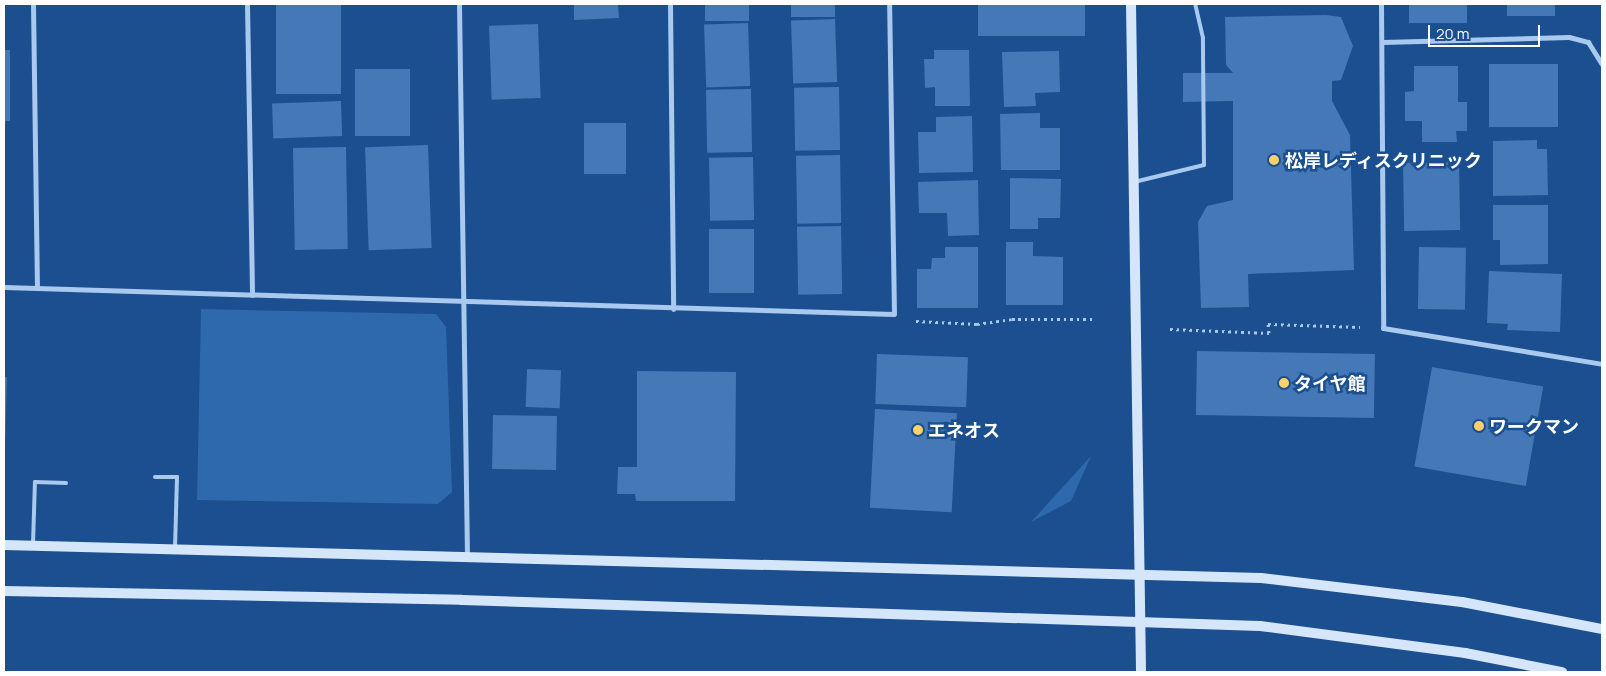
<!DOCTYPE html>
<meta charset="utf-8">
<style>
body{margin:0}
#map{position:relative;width:1606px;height:676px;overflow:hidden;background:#1b4f8f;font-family:Manrope,"Noto Sans JP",sans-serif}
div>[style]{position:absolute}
.green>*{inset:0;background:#2e69ad}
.building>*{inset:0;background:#4478b7;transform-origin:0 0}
.path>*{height:3px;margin-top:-1.5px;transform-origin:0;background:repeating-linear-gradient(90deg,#a9c9ee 0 2.5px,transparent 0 6.5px)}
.lane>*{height:4px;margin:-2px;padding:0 2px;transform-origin:2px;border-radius:2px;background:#a9c9ee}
.street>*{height:5px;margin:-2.5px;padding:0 2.5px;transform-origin:2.5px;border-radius:2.5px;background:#a9c9ee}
.secondary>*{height:10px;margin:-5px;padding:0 5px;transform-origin:5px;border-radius:5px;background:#d6e6fa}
.dots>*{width:14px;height:14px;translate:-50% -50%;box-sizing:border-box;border:2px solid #1b4f8f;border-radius:50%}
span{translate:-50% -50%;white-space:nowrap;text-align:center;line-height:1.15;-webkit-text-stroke:5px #1b4f8f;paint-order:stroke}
.poi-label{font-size:18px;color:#fff;font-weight:700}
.left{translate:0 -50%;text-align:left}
.frame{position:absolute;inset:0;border:5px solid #fff;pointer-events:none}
.scale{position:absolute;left:1428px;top:25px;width:112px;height:22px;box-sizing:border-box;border:2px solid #fff;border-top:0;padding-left:6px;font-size:15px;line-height:18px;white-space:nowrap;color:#fff;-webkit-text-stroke:4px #1b4f8f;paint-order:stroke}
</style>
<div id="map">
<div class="green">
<div style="clip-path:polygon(201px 309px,436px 314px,446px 327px,452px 492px,438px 504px,197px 500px)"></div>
<div style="clip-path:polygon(1091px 456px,1071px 501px,1031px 522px)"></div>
</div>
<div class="building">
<div style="left:276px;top:4px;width:65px;height:90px"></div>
<div style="clip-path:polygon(574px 4px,618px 4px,619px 18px,574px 20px)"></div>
<div style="left:705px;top:4px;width:44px;height:17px"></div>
<div style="left:791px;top:4px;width:44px;height:13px"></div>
<div style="left:978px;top:4px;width:107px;height:32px"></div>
<div style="left:1409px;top:4px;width:58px;height:19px"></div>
<div style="left:1507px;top:4px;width:48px;height:12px"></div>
<div style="clip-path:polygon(1326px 15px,1341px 17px,1353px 46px,1341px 80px,1332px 81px,1332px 101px,1350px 135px,1354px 270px,1248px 274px,1249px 307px,1201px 308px,1198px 222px,1207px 206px,1233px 200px,1233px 101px,1183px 102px,1183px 73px,1233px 73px,1226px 65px,1225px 17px)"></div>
<div style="left:835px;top:19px;width:63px;height:44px;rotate:88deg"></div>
<div style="left:748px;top:23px;width:63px;height:44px;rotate:88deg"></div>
<div style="left:538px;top:24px;width:74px;height:49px;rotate:88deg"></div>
<div style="left:10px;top:50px;width:71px;height:6px;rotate:90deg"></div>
<div style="clip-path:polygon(934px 50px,969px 50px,970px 106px,935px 106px,935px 87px,925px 88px,924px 59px,934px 59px)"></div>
<div style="clip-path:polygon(1059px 51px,1060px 92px,1035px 93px,1036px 106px,1004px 107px,1002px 52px)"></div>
<div style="left:1558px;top:64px;width:63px;height:69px;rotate:90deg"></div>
<div style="clip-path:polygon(1414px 66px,1458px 66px,1458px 102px,1467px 102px,1467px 131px,1456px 131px,1457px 142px,1422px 142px,1422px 121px,1405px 121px,1405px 92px,1414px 91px)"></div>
<div style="left:355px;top:69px;width:55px;height:67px"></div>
<div style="left:839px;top:87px;width:63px;height:45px;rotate:89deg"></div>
<div style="left:751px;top:89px;width:63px;height:45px;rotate:89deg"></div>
<div style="left:341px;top:101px;width:35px;height:69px;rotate:88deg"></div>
<div style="clip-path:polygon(1040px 113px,1040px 128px,1060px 128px,1060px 170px,1001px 170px,1000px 114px)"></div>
<div style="clip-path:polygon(972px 116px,973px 172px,919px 173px,918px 132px,936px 132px,936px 117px)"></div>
<div style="left:626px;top:123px;width:51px;height:42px;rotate:90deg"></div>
<div style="clip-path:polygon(1537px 140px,1537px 149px,1547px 149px,1548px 195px,1493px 196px,1493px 141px)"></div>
<div style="left:428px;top:145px;width:103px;height:63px;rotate:88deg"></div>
<div style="left:346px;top:147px;width:102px;height:53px;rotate:89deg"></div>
<div style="left:840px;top:155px;width:68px;height:44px;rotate:89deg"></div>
<div style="left:753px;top:157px;width:63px;height:44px;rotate:89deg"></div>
<div style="left:1459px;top:162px;width:68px;height:56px;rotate:89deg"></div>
<div style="clip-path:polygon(1010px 178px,1061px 179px,1060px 218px,1038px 218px,1038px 229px,1010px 229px)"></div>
<div style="clip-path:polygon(978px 180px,979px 235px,948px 236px,947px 213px,919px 213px,918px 182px)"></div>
<div style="clip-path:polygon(1493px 205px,1548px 205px,1548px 264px,1500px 265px,1500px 240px,1493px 240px)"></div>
<div style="left:841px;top:226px;width:68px;height:44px;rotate:89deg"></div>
<div style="left:709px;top:229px;width:45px;height:64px"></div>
<div style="clip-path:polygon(1006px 242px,1033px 242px,1033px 256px,1063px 257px,1063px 305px,1006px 305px)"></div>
<div style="clip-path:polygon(945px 247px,978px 247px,978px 308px,917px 308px,917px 269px,931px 269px,932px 258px,945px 258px)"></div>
<div style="left:1419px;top:247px;width:47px;height:62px;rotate:1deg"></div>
<div style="clip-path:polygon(1489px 271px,1562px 274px,1560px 332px,1507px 330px,1508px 324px,1487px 323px)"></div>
<div style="left:1197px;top:351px;width:178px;height:64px;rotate:1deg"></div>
<div style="left:877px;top:354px;width:91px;height:50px;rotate:2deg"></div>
<div style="left:1432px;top:367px;width:113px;height:101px;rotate:10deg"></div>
<div style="left:527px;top:369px;width:34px;height:38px;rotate:2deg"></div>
<div style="clip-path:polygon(637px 371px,736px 372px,735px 501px,636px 501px,635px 494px,617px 494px,618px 467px,637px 467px)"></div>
<div style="clip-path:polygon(4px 377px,7px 377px,5px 445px,4px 445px)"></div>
<div style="left:875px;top:409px;width:82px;height:99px;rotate:3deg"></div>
<div style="left:493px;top:415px;width:64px;height:54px;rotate:1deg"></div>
</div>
<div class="path">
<div style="left:916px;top:321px;width:61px;rotate:2.8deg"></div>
<div style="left:977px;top:324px;width:35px;rotate:-8deg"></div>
<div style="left:1012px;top:319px;width:83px"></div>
<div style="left:1170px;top:329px;width:99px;rotate:2.3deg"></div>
<div style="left:1269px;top:333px;width:9px;rotate:-96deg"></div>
<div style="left:1268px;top:324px;width:92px;rotate:1.9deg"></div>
</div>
<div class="lane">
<div style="left:1134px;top:182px;width:72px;rotate:-13.7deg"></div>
<div style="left:1204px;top:165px;width:127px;rotate:-90.5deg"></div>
<div style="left:1203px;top:38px;width:35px;rotate:-103deg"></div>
<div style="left:155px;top:477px;width:22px"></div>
<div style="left:177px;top:477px;width:71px;rotate:91.6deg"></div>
<div style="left:33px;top:544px;width:62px;rotate:-88.2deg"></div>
<div style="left:35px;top:482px;width:31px;rotate:2deg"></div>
</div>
<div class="street">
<div style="left:33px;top:4px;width:284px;rotate:89.2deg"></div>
<div style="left:247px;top:4px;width:291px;rotate:89deg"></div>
<div style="left:459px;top:4px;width:554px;rotate:89.17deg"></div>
<div style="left:670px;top:4px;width:305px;rotate:89.4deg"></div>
<div style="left:1381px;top:4px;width:324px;rotate:89.6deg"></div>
<div style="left:1383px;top:328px;width:222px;rotate:9.3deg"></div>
<div style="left:1382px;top:42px;width:187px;rotate:-1.5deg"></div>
<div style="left:1569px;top:37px;width:20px;rotate:15deg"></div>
<div style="left:1588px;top:42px;width:26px;rotate:58deg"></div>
<div style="left:4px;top:287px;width:890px;rotate:1.74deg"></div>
<div style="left:894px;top:314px;width:310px;rotate:-90.9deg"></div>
</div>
<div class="secondary">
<div style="left:1131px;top:4px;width:668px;rotate:89.14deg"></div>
<div style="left:4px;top:545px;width:1257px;rotate:1.5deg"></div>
<div style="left:1261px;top:578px;width:202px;rotate:6.8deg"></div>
<div style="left:1462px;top:602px;width:143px;rotate:10.9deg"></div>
<div style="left:4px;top:591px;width:458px;rotate:1.1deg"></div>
<div style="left:462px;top:600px;width:798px;rotate:1.87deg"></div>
<div style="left:1260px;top:626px;width:207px;rotate:7.5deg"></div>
<div style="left:1465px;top:653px;width:99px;rotate:11.1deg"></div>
</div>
<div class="dots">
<div style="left:1274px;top:160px;background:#ffd166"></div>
<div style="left:1284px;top:383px;background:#ffd166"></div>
<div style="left:1479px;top:426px;background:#ffd166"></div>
<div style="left:918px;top:430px;background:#ffd166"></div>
</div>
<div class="poi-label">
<span class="left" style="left:1285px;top:160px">松岸レディスクリニック</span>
<span class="left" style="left:1294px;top:383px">タイヤ館</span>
<span class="left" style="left:1489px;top:426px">ワークマン</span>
<span class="left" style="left:928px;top:430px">エネオス</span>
</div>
<div class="frame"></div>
<div class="scale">20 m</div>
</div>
